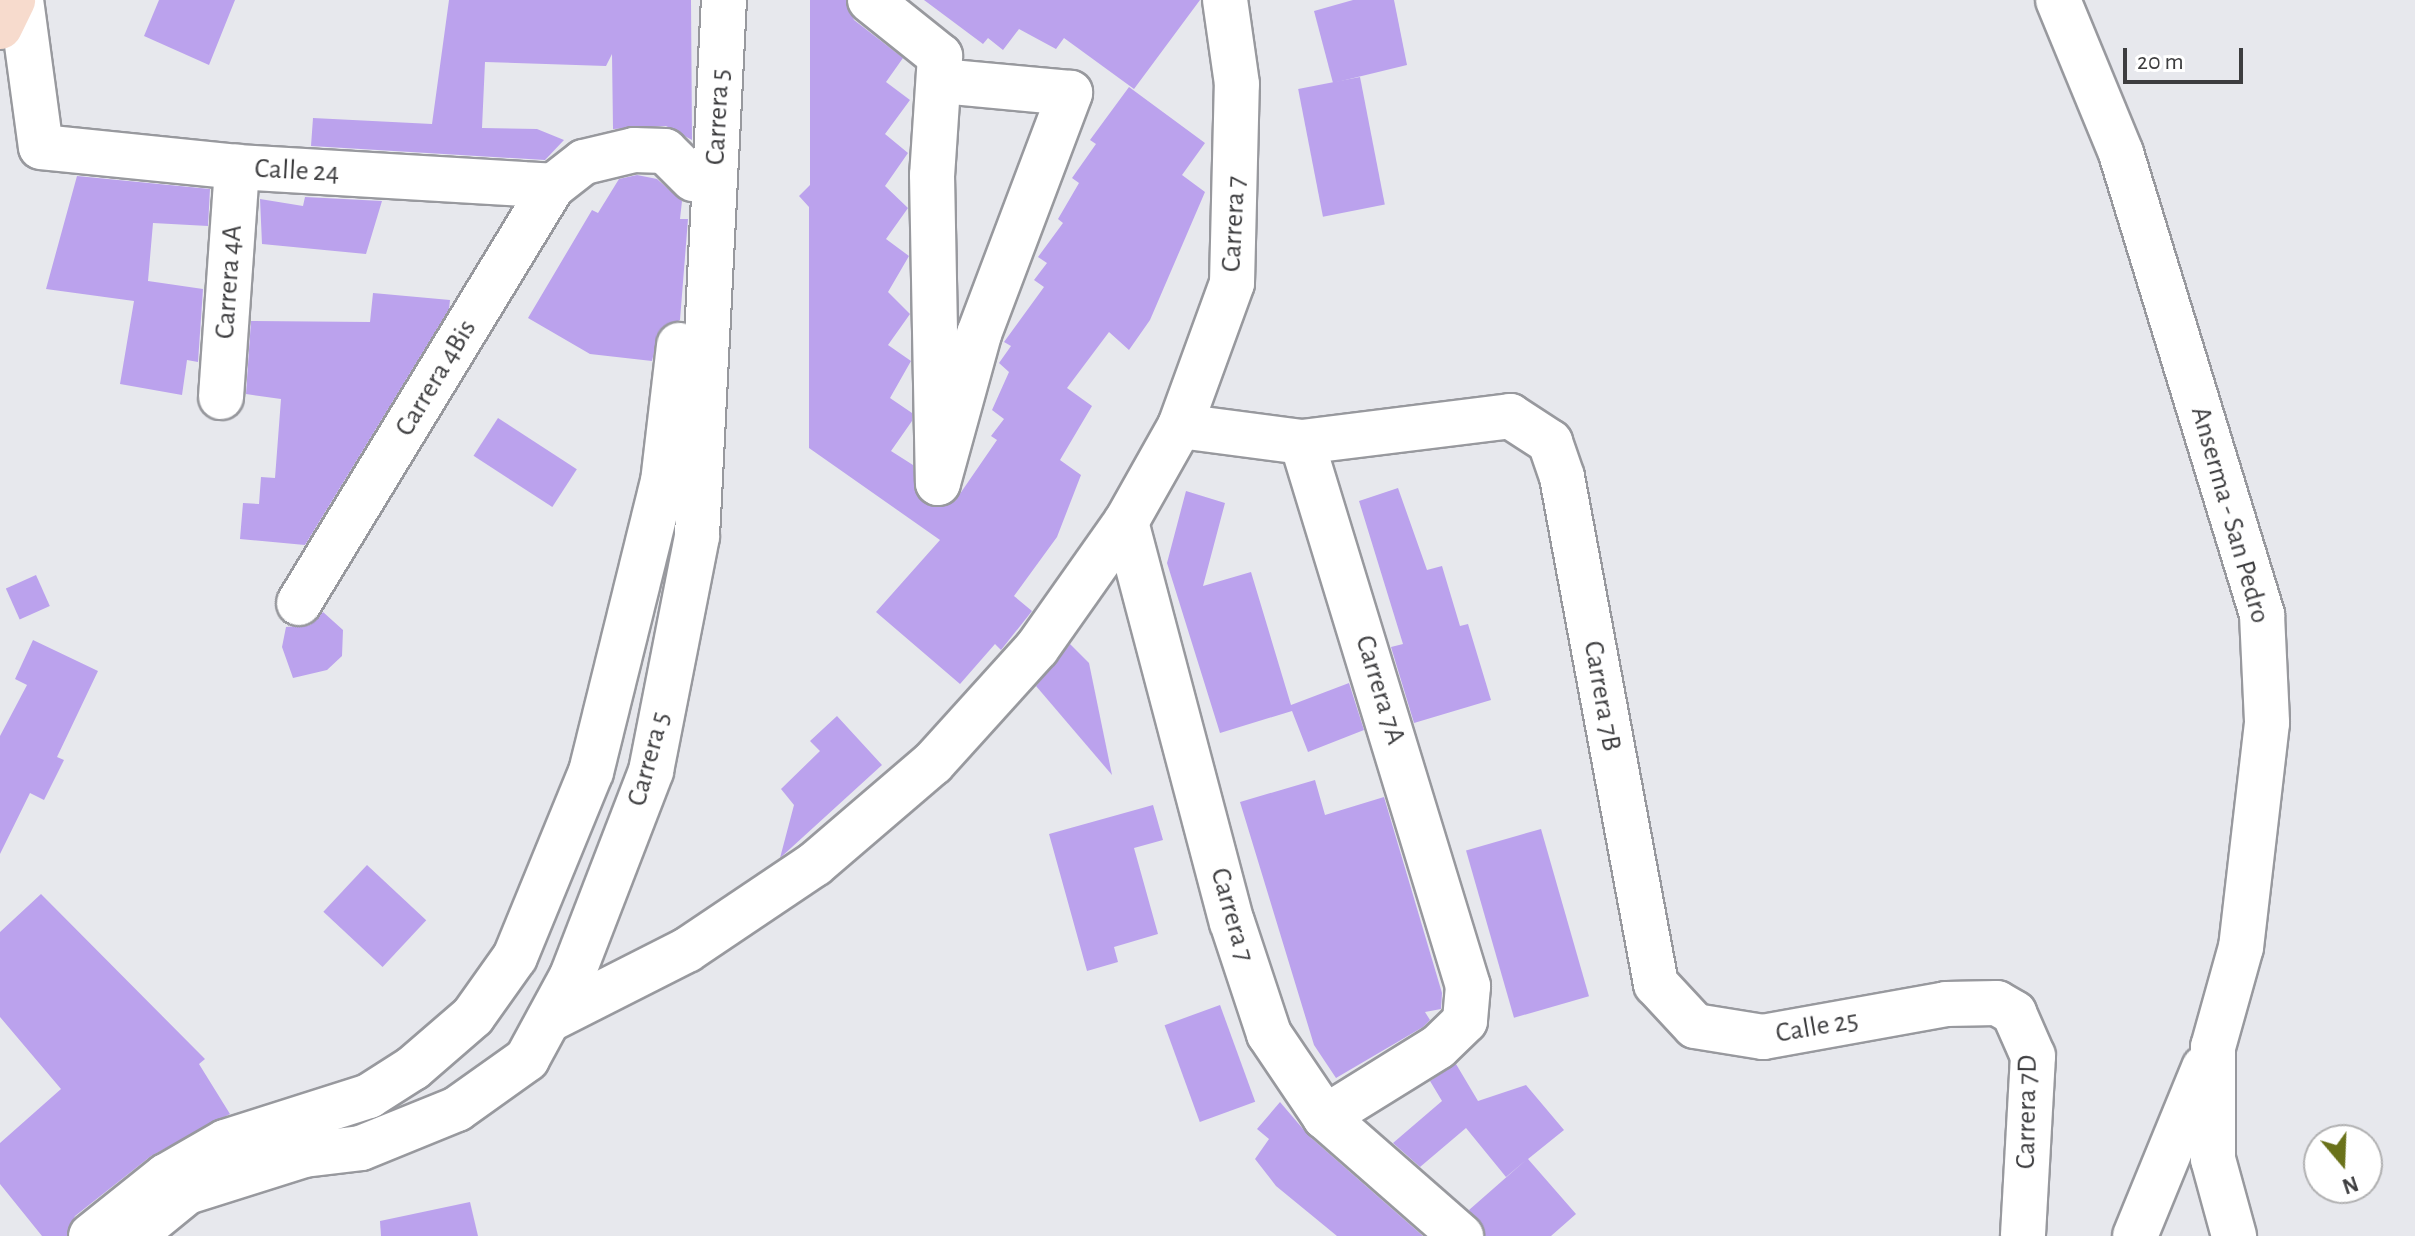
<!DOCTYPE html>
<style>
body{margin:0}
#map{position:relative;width:2415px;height:1236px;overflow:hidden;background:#e7e8ed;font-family:"Alegreya Sans",sans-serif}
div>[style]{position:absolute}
.building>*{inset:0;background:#bba2ed;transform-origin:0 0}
.roads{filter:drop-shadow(2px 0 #98999e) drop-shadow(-2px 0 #98999e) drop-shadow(0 2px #98999e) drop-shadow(0 -2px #98999e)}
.minor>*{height:44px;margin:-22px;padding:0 22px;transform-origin:22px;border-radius:22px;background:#fff}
.major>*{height:44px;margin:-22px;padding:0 22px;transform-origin:22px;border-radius:22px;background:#f7dbcd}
span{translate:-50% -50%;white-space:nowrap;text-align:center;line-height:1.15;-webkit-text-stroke:7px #fff;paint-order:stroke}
.street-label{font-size:28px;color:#3d3d3f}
.north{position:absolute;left:2303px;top:1124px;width:80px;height:80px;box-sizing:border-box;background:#fff;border:2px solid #b1b1b2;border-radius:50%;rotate:161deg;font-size:22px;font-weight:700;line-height:32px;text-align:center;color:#3d3d3f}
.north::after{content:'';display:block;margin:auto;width:28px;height:36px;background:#6a721a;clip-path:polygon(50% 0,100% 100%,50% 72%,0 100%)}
.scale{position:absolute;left:2123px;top:48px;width:120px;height:36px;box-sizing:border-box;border:4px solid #3d3d3f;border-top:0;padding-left:10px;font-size:24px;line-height:28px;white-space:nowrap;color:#3d3d3f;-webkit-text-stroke:6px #fff;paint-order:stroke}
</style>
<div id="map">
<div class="building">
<div style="clip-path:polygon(159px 0,235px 0,209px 65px,144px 36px)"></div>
<div style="clip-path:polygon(449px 0,691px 0,692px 140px,666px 126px,613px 129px,612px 54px,606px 66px,485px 62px,482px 128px,537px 129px,564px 140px,545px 160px,311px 146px,313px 118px,432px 124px)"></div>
<div style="clip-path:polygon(810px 0,846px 0,854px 20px,903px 58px,886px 82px,910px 100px,885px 134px,908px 153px,885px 186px,908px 208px,886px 239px,909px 256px,888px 292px,910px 314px,888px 345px,911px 361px,890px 398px,912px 413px,912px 421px,891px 451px,913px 465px,917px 496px,929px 506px,955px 501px,997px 440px,991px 436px,1004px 419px,992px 410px,1009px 372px,999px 363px,1011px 346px,1004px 342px,1044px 287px,1034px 280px,1047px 263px,1038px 257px,1063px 223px,1058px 219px,1079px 183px,1072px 178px,1096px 144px,1090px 140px,1129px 87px,1205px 143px,1182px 175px,1205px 192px,1150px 320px,1129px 350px,1109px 332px,1067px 388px,1092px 406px,1060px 460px,1081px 475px,1057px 537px,1014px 596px,1032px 611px,1001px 650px,995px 644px,960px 684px,876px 612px,940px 540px,809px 448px,809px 207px,799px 196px,810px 185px)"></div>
<div style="clip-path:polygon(924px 0,1200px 0,1134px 89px,1064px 38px,1056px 49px,1019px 29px,1003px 50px,988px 38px,983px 44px)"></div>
<div style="clip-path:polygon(1353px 0,1394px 0,1407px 65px,1333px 83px,1314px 11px)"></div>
<div style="left:1360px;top:77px;width:130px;height:63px;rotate:79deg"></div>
<div style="clip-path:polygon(637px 175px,657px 179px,682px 201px,680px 219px,688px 219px,680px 320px,659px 331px,652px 361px,590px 354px,528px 318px,592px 210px,598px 213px,619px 179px)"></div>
<div style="clip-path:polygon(77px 176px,210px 189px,208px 226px,153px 223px,148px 281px,203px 289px,198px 362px,187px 360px,182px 395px,120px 384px,134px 301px,46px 289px)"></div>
<div style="clip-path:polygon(305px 197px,382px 201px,366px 254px,262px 244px,260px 199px,303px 206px)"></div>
<div style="clip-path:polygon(373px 293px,450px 300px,449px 309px,305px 545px,240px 539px,243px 503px,259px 504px,261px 477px,275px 478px,281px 399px,246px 394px,251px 321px,370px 322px)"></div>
<div style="left:498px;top:418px;width:94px;height:45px;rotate:33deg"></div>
<div style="clip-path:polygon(1398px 488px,1427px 570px,1442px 566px,1460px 626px,1468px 624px,1491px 700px,1414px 723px,1391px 647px,1403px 644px,1359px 501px)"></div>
<div style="clip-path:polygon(1186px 491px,1225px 503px,1203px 586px,1251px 572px,1291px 705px,1349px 683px,1364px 730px,1308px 752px,1292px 711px,1220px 733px,1167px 563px)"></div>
<div style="left:36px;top:575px;width:34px;height:33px;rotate:66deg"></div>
<div style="clip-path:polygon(323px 612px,343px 630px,342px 656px,327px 670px,293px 678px,282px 647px,286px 627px,310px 625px)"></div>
<div style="clip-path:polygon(33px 640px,98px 671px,57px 757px,64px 760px,44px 800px,30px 793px,0 854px,0 736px,27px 685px,15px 679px)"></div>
<div style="clip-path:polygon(1070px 644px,1089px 663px,1112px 775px,1036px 686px)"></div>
<div style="clip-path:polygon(837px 716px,882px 765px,780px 858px,794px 805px,781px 789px,820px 751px,810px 741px)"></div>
<div style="clip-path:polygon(1315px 780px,1325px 815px,1384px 797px,1442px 993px,1441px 1009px,1425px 1012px,1430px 1020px,1423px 1027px,1336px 1078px,1314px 1045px,1240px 802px)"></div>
<div style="clip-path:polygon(1153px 805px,1163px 840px,1134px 848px,1158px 934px,1114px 947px,1118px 962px,1087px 971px,1049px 834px)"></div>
<div style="left:1541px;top:829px;width:174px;height:78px;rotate:74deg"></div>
<div style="left:367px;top:865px;width:81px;height:64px;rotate:43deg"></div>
<div style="clip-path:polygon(41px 894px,205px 1059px,199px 1064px,230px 1114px,151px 1156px,75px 1216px,67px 1236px,42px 1236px,0 1184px,0 1143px,61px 1089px,0 1017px,0 932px)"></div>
<div style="left:1220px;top:1005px;width:103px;height:59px;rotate:70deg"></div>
<div style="clip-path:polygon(1456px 1064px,1478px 1101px,1526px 1085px,1564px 1130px,1528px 1159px,1576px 1214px,1551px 1236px,1485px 1236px,1469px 1210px,1526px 1160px,1506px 1177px,1466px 1128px,1420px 1167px,1393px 1143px,1442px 1101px,1430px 1081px)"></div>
<div style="clip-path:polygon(1280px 1102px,1309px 1136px,1423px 1236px,1337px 1236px,1276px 1186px,1255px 1159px,1269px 1139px,1257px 1129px)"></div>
<div style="clip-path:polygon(470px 1202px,478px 1236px,381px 1236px,380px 1221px)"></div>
</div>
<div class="roads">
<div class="minor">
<div style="left:21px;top:0;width:148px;rotate:82.3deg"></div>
<div style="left:41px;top:147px;width:197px;rotate:5.8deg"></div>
<div style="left:237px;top:167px;width:317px;rotate:3.4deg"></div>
<div style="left:870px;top:0;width:90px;rotate:38.7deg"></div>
<div style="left:940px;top:56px;width:119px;rotate:93.8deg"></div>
<div style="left:932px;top:175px;width:308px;rotate:88.9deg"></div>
<div style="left:938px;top:483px;width:155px;rotate:-74.6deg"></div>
<div style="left:979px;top:334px;width:258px;rotate:-69.3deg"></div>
<div style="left:1070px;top:93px;width:131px;rotate:-174.7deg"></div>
<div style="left:2058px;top:0;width:165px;rotate:67.6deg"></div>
<div style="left:2121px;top:153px;width:483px;rotate:73deg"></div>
<div style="left:2262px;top:615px;width:108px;rotate:87.3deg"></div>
<div style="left:2267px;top:723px;width:226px;rotate:96.6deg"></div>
<div style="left:2241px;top:947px;width:104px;rotate:105.6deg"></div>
<div style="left:2213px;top:1047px;width:112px;rotate:90deg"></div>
<div style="left:2213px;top:1159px;width:80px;rotate:74.7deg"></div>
<div style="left:221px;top:397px;width:231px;rotate:-86deg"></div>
<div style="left:1180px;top:426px;width:123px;rotate:7.5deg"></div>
<div style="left:1302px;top:442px;width:210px;rotate:-7.1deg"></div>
<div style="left:1510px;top:416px;width:48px;rotate:33deg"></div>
<div style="left:1550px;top:442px;width:37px;rotate:71deg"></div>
<div style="left:1562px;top:477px;width:516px;rotate:79.5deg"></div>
<div style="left:1656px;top:984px;width:57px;rotate:47.1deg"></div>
<div style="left:1695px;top:1026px;width:69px;rotate:9.2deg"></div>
<div style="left:1763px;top:1037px;width:186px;rotate:-10.2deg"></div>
<div style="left:1946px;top:1004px;width:51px;rotate:-1.1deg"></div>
<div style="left:1997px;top:1003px;width:20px;rotate:30deg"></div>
<div style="left:2014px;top:1013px;width:47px;rotate:66.2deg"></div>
<div style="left:2033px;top:1056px;width:180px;rotate:93.2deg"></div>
<div style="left:1302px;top:442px;width:569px;rotate:73.03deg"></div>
<div style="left:1468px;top:986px;width:35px;rotate:95deg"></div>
<div style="left:1465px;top:1021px;width:37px;rotate:136deg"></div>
<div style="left:1438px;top:1047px;width:133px;rotate:148.2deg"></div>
<div style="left:1126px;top:522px;width:414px;rotate:75.2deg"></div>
<div style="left:1232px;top:922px;width:118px;rotate:71.7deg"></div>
<div style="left:1269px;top:1034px;width:100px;rotate:56deg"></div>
<div style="left:1325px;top:1117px;width:181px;rotate:41.2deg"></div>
<div style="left:299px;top:603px;width:488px;rotate:-58.7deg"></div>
<div style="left:553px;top:186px;width:39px;rotate:-38deg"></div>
<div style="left:584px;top:162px;width:51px;rotate:-13.5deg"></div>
<div style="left:634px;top:150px;width:31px;rotate:2deg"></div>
<div style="left:665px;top:151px;width:40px;rotate:45deg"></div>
<div style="left:549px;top:1020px;width:155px;rotate:-26.9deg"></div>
<div style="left:687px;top:950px;width:154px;rotate:-33.9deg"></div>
<div style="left:815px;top:864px;width:155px;rotate:-40.6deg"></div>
<div style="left:933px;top:763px;width:155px;rotate:-47.9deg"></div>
<div style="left:1037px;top:648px;width:154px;rotate:-54.8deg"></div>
<div style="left:1126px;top:522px;width:110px;rotate:-60.6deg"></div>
<div style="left:1180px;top:426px;width:152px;rotate:-70deg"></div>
<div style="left:1232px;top:283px;width:199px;rotate:-88.6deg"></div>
<div style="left:1237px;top:84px;width:85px;rotate:-98.1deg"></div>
<div style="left:91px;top:1236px;width:96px;rotate:-38.7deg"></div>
<div style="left:166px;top:1176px;width:68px;rotate:-30deg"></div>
<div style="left:225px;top:1142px;width:151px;rotate:-17.7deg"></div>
<div style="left:369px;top:1096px;width:52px;rotate:-32.5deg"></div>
<div style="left:413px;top:1068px;width:79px;rotate:-40.9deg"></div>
<div style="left:473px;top:1016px;width:72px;rotate:-54.6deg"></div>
<div style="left:515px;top:957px;width:200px;rotate:-67.7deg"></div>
<div style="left:591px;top:772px;width:299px;rotate:-76.1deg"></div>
<div style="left:663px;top:482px;width:138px;rotate:-83.3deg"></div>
<div style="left:133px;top:1236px;width:70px;rotate:-39.2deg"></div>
<div style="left:187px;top:1192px;width:123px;rotate:-17.5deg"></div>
<div style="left:304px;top:1155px;width:57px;rotate:-7deg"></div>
<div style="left:361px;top:1148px;width:104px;rotate:-22.1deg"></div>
<div style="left:457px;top:1109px;width:86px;rotate:-35.5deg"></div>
<div style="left:527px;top:1059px;width:94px;rotate:-61.5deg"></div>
<div style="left:572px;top:976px;width:220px;rotate:-68.9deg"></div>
<div style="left:651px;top:771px;width:239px;rotate:-78.9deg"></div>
<div style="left:697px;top:536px;width:537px;rotate:-87.12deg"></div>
<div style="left:2135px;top:1236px;width:182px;rotate:-67.7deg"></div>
</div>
<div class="major">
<div style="left:0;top:27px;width:30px;rotate:-64deg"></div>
</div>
</div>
<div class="street-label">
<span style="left:718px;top:117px;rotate:-87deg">Carrera 5</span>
<span style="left:297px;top:171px;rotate:3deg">Calle 24</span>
<span style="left:1234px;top:224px;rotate:-87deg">Carrera 7</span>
<span style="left:229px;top:282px;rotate:-86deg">Carrera 4A</span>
<span style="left:436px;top:378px;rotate:-59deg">Carrera 4Bis</span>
<span style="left:2230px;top:515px;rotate:74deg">Anserma - San Pedro</span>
<span style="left:1380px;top:690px;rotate:73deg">Carrera 7A</span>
<span style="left:1602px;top:696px;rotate:80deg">Carrera 7B</span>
<span style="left:649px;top:759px;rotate:-75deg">Carrera 5</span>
<span style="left:1232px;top:915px;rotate:74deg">Carrera 7</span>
<span style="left:1817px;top:1027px;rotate:-10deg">Calle 25</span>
<span style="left:2027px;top:1112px;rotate:-89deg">Carrera 7D</span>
</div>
<div class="north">N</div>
<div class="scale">20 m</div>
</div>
